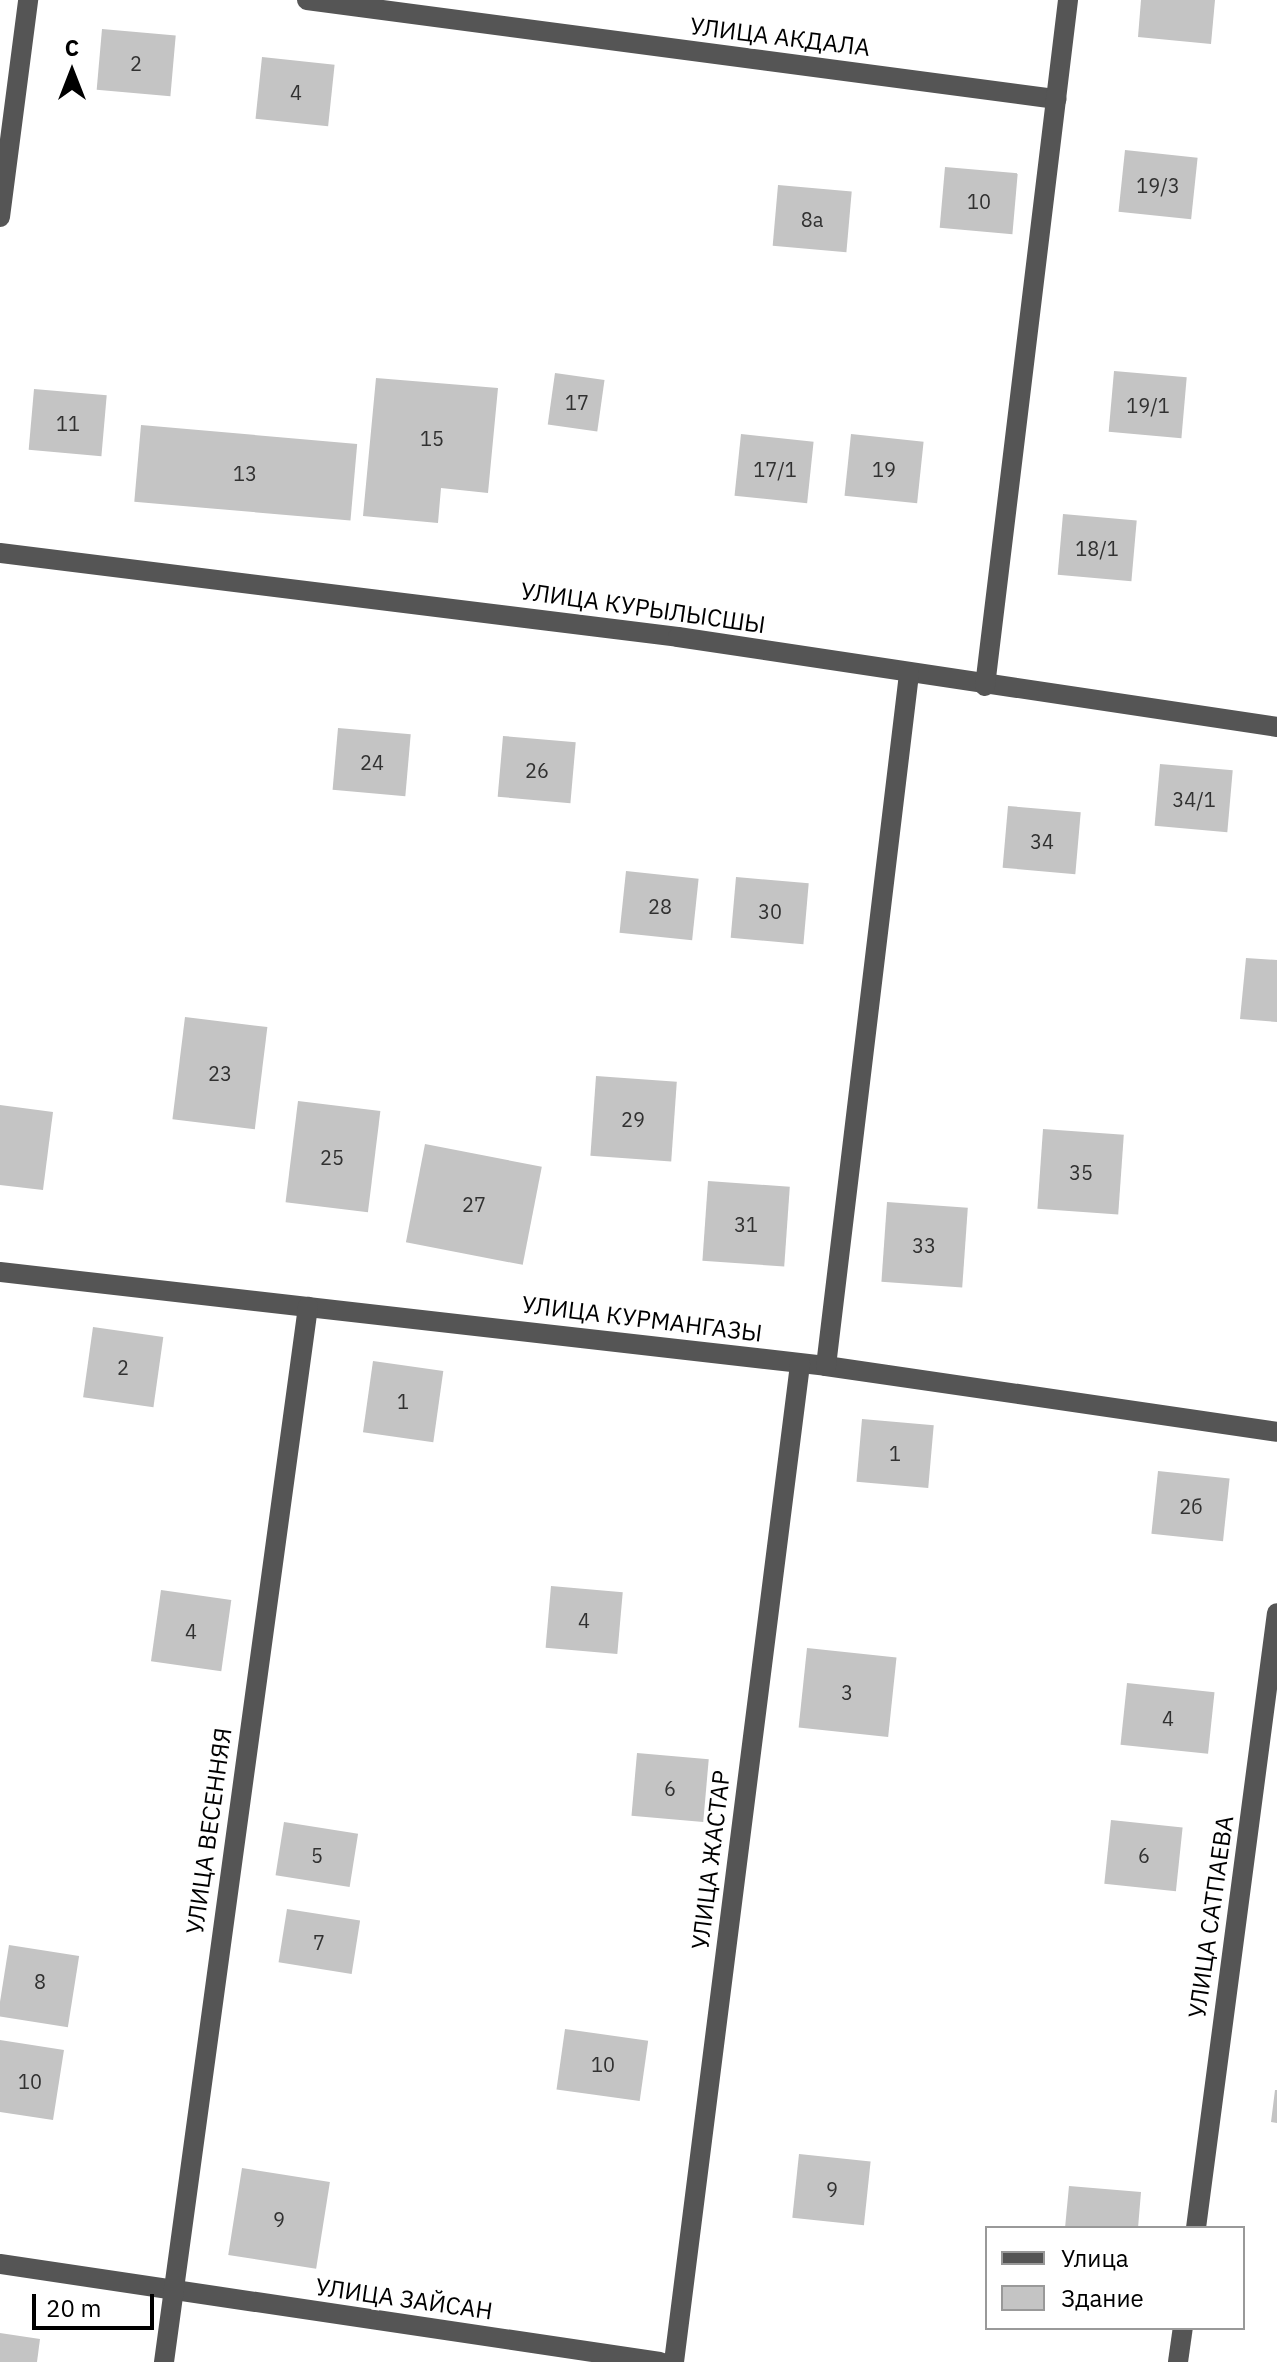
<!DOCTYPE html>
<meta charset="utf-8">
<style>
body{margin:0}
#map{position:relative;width:1277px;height:2362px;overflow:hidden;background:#fff;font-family:"IBM Plex Sans",sans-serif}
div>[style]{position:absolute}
.building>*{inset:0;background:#c4c4c4;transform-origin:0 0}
.minor>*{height:20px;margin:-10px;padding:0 10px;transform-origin:10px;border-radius:10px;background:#555}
span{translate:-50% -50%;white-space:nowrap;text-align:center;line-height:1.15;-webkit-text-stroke:6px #fff;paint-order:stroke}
.number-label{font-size:20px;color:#313131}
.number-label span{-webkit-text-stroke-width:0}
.street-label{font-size:24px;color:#000}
.legend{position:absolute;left:985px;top:2226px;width:260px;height:104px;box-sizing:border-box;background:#fff;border:2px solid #999;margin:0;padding:10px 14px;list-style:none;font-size:24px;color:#000}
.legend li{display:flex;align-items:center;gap:16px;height:40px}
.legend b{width:40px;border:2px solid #999}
.north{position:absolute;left:32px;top:32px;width:80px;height:80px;-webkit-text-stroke:6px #fff;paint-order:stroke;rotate:0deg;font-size:22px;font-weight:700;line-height:32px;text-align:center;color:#000}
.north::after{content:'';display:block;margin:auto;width:28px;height:36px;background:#000;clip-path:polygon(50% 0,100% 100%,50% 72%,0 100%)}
.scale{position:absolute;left:32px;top:2294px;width:122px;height:36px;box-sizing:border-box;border:4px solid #000;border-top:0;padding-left:10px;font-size:24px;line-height:28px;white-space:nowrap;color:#000;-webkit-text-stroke:6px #fff;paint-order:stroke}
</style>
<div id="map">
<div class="building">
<div style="clip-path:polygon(1141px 0,1215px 0,1211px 44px,1138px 37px)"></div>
<div style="left:102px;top:29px;width:74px;height:61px;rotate:5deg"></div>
<div style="left:262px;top:57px;width:73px;height:62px;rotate:6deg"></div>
<div style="left:1125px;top:150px;width:73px;height:62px;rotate:6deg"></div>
<div style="left:945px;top:167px;width:73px;height:61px;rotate:5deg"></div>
<div style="left:778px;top:185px;width:74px;height:61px;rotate:5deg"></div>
<div style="left:1114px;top:371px;width:73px;height:61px;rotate:5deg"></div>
<div style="left:555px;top:373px;width:50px;height:52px;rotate:8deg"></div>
<div style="clip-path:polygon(376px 378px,498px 388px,488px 493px,441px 488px,438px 523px,363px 516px)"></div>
<div style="left:34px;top:389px;width:73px;height:61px;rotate:5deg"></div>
<div style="left:141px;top:425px;width:217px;height:77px;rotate:5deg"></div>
<div style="left:741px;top:434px;width:73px;height:62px;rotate:6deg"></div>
<div style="left:851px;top:434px;width:73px;height:62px;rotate:6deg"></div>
<div style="left:1063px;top:514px;width:74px;height:61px;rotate:5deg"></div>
<div style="left:338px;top:728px;width:73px;height:62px;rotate:5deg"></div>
<div style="left:503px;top:736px;width:73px;height:61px;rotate:5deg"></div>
<div style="left:1160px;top:764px;width:73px;height:62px;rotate:5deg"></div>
<div style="left:1008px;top:806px;width:73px;height:62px;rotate:5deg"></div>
<div style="left:626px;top:871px;width:73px;height:62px;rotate:6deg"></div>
<div style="left:736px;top:877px;width:73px;height:61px;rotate:5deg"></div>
<div style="clip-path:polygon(1246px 958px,1277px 960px,1277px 1022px,1240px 1019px)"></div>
<div style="left:185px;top:1017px;width:83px;height:103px;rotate:7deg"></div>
<div style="left:596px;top:1076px;width:81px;height:80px;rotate:4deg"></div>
<div style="left:298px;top:1101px;width:83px;height:102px;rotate:7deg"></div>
<div style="clip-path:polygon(0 1105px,53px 1112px,43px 1190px,0 1185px)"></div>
<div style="left:1043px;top:1129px;width:81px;height:80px;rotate:4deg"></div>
<div style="left:425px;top:1144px;width:119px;height:100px;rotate:11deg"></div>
<div style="left:708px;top:1181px;width:82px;height:80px;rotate:4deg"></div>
<div style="left:887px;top:1202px;width:81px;height:80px;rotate:4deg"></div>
<div style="left:93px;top:1327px;width:71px;height:71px;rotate:8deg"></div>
<div style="left:373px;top:1361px;width:71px;height:72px;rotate:8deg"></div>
<div style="left:862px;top:1419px;width:72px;height:63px;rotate:5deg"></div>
<div style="left:1158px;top:1471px;width:72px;height:63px;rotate:6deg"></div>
<div style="left:551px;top:1586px;width:72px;height:62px;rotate:5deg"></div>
<div style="left:161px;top:1590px;width:71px;height:72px;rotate:8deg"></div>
<div style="left:807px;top:1648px;width:90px;height:80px;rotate:6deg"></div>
<div style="left:1127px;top:1683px;width:88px;height:62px;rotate:6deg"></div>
<div style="left:637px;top:1753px;width:72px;height:63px;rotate:5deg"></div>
<div style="left:1111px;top:1820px;width:72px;height:64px;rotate:6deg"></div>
<div style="left:284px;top:1822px;width:75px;height:54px;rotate:9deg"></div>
<div style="left:287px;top:1909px;width:74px;height:54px;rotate:9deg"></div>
<div style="left:9px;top:1945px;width:71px;height:72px;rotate:9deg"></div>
<div style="left:565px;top:2029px;width:84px;height:61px;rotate:8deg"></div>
<div style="clip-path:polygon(0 2040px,64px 2050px,53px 2120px,0 2112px)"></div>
<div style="clip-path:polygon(1275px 2090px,1277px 2090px,1277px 2123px,1271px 2122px)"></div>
<div style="left:799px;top:2154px;width:72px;height:64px;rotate:6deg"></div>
<div style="left:242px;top:2168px;width:89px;height:88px;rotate:9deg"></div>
<div style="clip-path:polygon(1069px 2186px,1141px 2192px,1138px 2228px,1065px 2228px)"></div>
<div style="clip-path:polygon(0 2333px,40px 2339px,37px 2362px,0 2362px)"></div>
</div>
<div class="minor">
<div style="left:307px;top:0;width:756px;rotate:7.53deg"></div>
<div style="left:0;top:217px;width:219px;rotate:-82.6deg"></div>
<div style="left:0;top:553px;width:683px;rotate:7.06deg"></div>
<div style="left:678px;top:637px;width:606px;rotate:8.54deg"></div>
<div style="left:985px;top:686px;width:691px;rotate:-83.1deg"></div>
<div style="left:0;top:1272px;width:831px;rotate:6.49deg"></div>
<div style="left:826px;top:1366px;width:456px;rotate:8.3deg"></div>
<div style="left:826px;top:1366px;width:697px;rotate:-83.16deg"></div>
<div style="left:1196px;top:2228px;width:620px;rotate:-82.5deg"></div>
<div style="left:0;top:2264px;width:667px;rotate:8.45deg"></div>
<div style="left:164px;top:2362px;width:1065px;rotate:-82.23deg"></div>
<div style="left:674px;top:2362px;width:1006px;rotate:-82.8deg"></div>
<div style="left:1178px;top:2362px;width:34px;rotate:-82deg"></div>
</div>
<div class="number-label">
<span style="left:136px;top:63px">2</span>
<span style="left:296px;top:92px">4</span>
<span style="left:1158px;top:185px">19/3</span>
<span style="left:979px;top:201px">10</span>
<span style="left:812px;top:219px">8а</span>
<span style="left:577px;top:402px">17</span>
<span style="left:1148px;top:405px">19/1</span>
<span style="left:68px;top:423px">11</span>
<span style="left:432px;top:438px">15</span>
<span style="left:775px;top:469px">17/1</span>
<span style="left:884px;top:469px">19</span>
<span style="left:245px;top:473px">13</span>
<span style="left:1097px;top:548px">18/1</span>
<span style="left:372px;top:762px">24</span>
<span style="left:537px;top:770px">26</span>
<span style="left:1194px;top:799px">34/1</span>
<span style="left:1042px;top:841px">34</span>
<span style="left:660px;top:906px">28</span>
<span style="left:770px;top:911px">30</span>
<span style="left:220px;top:1073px">23</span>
<span style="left:633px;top:1119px">29</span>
<span style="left:332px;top:1157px">25</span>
<span style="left:1081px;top:1172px">35</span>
<span style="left:474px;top:1204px">27</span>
<span style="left:746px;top:1224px">31</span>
<span style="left:924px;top:1245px">33</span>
<span style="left:123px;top:1367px">2</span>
<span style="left:403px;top:1401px">1</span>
<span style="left:895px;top:1453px">1</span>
<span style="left:1191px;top:1506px">2б</span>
<span style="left:584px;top:1620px">4</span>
<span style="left:191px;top:1631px">4</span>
<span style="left:847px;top:1692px">3</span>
<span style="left:1168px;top:1718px">4</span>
<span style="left:670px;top:1788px">6</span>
<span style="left:317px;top:1855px">5</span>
<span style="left:1144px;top:1855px">6</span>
<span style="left:319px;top:1942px">7</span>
<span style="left:40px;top:1981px">8</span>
<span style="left:603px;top:2064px">10</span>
<span style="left:30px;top:2081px">10</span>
<span style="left:832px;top:2189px">9</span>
<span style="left:279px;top:2219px">9</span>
</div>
<div class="street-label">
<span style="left:780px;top:37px;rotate:7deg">УЛИЦА АКДАЛА</span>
<span style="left:643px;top:608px;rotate:8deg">УЛИЦА КУРЫЛЫСШЫ</span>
<span style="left:642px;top:1319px;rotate:7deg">УЛИЦА КУРМАНГАЗЫ</span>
<span style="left:209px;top:1831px;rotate:-82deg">УЛИЦА ВЕСЕННЯЯ</span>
<span style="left:711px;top:1860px;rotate:-83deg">УЛИЦА ЖАСТАР</span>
<span style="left:1211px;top:1917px;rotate:-82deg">УЛИЦА САТПАЕВА</span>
<span style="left:404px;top:2299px;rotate:8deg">УЛИЦА ЗАЙСАН</span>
</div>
<ul class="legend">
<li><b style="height:10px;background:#555"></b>Улица</li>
<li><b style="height:22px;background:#c4c4c4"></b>Здание</li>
</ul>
<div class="north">С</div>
<div class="scale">20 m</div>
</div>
